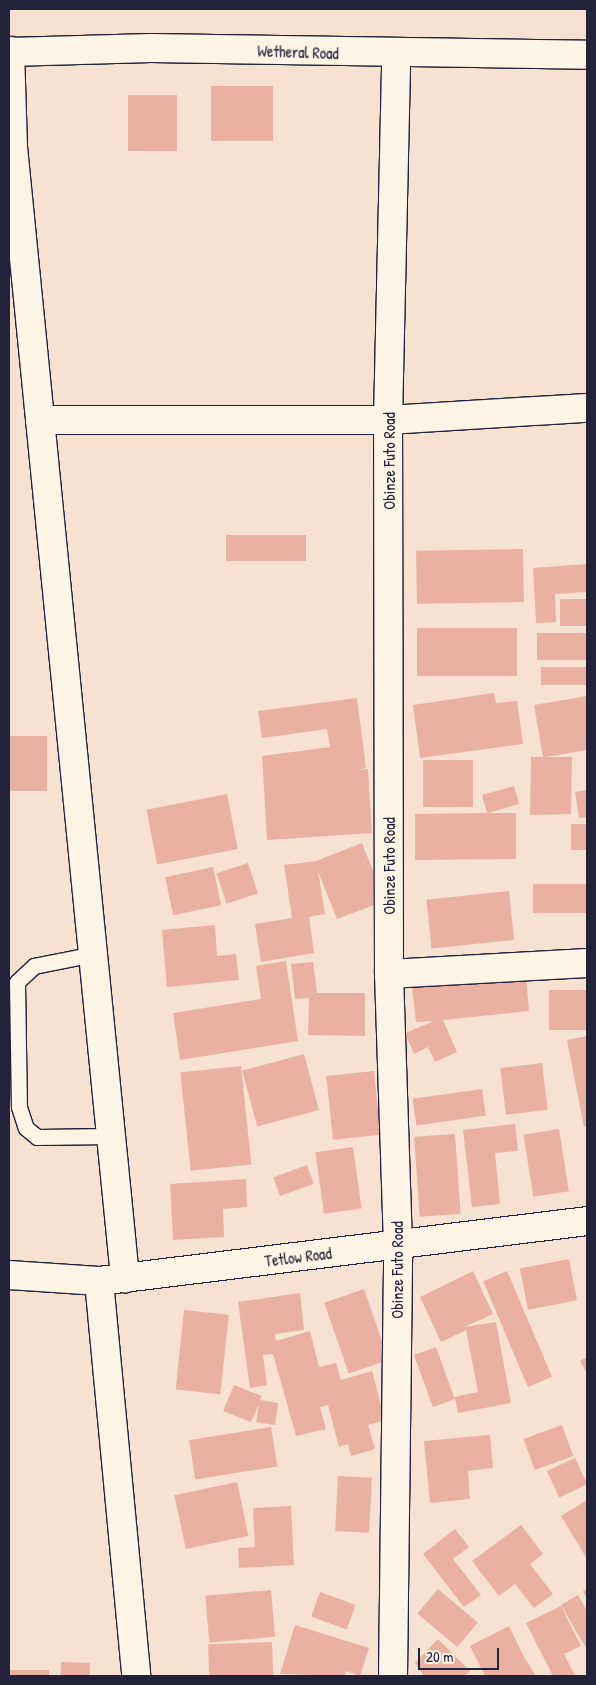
<!DOCTYPE html>
<style>
body{margin:0}
#map{position:relative;width:596px;height:1685px;overflow:hidden;background:#f7e1d1;font-family:"Patrick Hand",sans-serif}
div>[style]{position:absolute}
.building>*{inset:0;background:#eab1a2;transform-origin:0 0}
.roads{filter:drop-shadow(1px 0 #22223b) drop-shadow(-1px 0 #22223b) drop-shadow(0 1px #22223b) drop-shadow(0 -1px #22223b)}
.service>*{height:15px;margin:-7.5px;padding:0 7.5px;transform-origin:7.5px;border-radius:7.5px;background:#fcf5e5}
.minor>*{height:28px;margin:-14px;padding:0 14px;transform-origin:14px;border-radius:14px;background:#fcf5e5}
.tertiary>*{height:28px;margin:-14px;padding:0 14px;transform-origin:14px;border-radius:14px;background:#fcf5e5}
.secondary>*{height:28px;margin:-14px;padding:0 14px;transform-origin:14px;border-radius:14px;background:#fcf5e5}
span{translate:-50% -50%;white-space:nowrap;text-align:center;line-height:1.15;-webkit-text-stroke:5px #fcf5e5;paint-order:stroke}
.street-label{font-size:16px;color:#22223b}
.frame{position:absolute;inset:0;border:10px solid #22223b;pointer-events:none}
.scale{position:absolute;left:418px;top:1648px;width:81px;height:22px;box-sizing:border-box;border:2px solid #22223b;border-top:0;padding-left:6px;font-size:15px;line-height:18px;white-space:nowrap;color:#22223b;-webkit-text-stroke:4px #fcf5e5;paint-order:stroke}
</style>
<div id="map">
<div class="building">
<div style="left:273px;top:86px;width:55px;height:62px;rotate:90deg"></div>
<div style="left:128px;top:95px;width:49px;height:56px"></div>
<div style="left:226px;top:535px;width:80px;height:26px"></div>
<div style="left:523px;top:549px;width:53px;height:107px;rotate:89deg"></div>
<div style="clip-path:polygon(587px 564px,587px 592px,555px 594px,556px 622px,536px 623px,533px 568px)"></div>
<div style="left:587px;top:599px;width:27px;height:27px;rotate:90deg"></div>
<div style="left:417px;top:628px;width:100px;height:48px"></div>
<div style="left:587px;top:633px;width:27px;height:50px;rotate:90deg"></div>
<div style="left:587px;top:667px;width:18px;height:46px;rotate:90deg"></div>
<div style="clip-path:polygon(494px 693px,496px 703px,517px 701px,523px 744px,420px 758px,413px 705px)"></div>
<div style="clip-path:polygon(587px 696px,587px 750px,546px 757px,572px 757px,571px 814px,530px 815px,531px 757px,543px 757px,534px 705px)"></div>
<div style="clip-path:polygon(357px 698px,366px 768px,357px 770px,368px 769px,372px 833px,267px 840px,262px 756px,330px 747px,327px 729px,262px 738px,258px 711px)"></div>
<div style="left:9px;top:736px;width:38px;height:55px"></div>
<div style="left:473px;top:760px;width:47px;height:50px;rotate:90deg"></div>
<div style="clip-path:polygon(514px 786px,519px 804px,488px 813px,516px 813px,516px 859px,415px 860px,415px 814px,487px 813px,482px 795px)"></div>
<div style="clip-path:polygon(587px 790px,587px 817px,579px 818px,575px 792px)"></div>
<div style="left:227px;top:794px;width:56px;height:82px;rotate:79deg"></div>
<div style="left:587px;top:824px;width:26px;height:16px;rotate:90deg"></div>
<div style="clip-path:polygon(362px 843px,385px 901px,337px 919px,318px 871px,325px 914px,309px 917px,314px 953px,261px 962px,255px 924px,292px 918px,284px 865px,316px 861px)"></div>
<div style="left:248px;top:863px;width:32px;height:33px;rotate:72deg"></div>
<div style="left:213px;top:867px;width:39px;height:49px;rotate:78deg"></div>
<div style="left:533px;top:884px;width:54px;height:29px"></div>
<div style="left:509px;top:891px;width:49px;height:83px;rotate:84deg"></div>
<div style="clip-path:polygon(215px 925px,217px 956px,236px 954px,239px 980px,167px 987px,162px 930px)"></div>
<div style="clip-path:polygon(286px 961px,298px 1041px,180px 1060px,173px 1013px,261px 999px,256px 966px)"></div>
<div style="clip-path:polygon(313px 962px,317px 993px,365px 993px,365px 1036px,308px 1035px,309px 998px,295px 999px,291px 964px)"></div>
<div style="clip-path:polygon(526px 976px,529px 1011px,443px 1020px,457px 1052px,435px 1062px,428px 1047px,414px 1054px,405px 1033px,434px 1021px,416px 1022px,412px 987px)"></div>
<div style="left:587px;top:990px;width:40px;height:38px;rotate:90deg"></div>
<div style="clip-path:polygon(587px 1036px,587px 1126px,584px 1127px,567px 1040px)"></div>
<div style="left:304px;top:1054px;width:58px;height:64px;rotate:75deg"></div>
<div style="left:542px;top:1063px;width:47px;height:42px;rotate:83deg"></div>
<div style="left:241px;top:1066px;width:99px;height:61px;rotate:84deg"></div>
<div style="left:374px;top:1071px;width:64px;height:48px;rotate:84deg"></div>
<div style="left:482px;top:1089px;width:27px;height:70px;rotate:82deg"></div>
<div style="clip-path:polygon(515px 1124px,518px 1151px,495px 1153px,500px 1204px,472px 1207px,463px 1130px)"></div>
<div style="left:559px;top:1129px;width:63px;height:36px;rotate:81deg"></div>
<div style="left:455px;top:1134px;width:80px;height:41px;rotate:86deg"></div>
<div style="left:353px;top:1147px;width:62px;height:38px;rotate:82deg"></div>
<div style="left:307px;top:1165px;width:20px;height:36px;rotate:70deg"></div>
<div style="clip-path:polygon(246px 1179px,247px 1207px,223px 1209px,224px 1237px,173px 1240px,170px 1184px)"></div>
<div style="left:569px;top:1259px;width:42px;height:50px;rotate:79deg"></div>
<div style="clip-path:polygon(473px 1271px,493px 1314px,464px 1327px,496px 1322px,511px 1403px,458px 1413px,455px 1399px,433px 1407px,414px 1355px,436px 1347px,454px 1397px,478px 1392px,466px 1330px,441px 1342px,420px 1297px)"></div>
<div style="left:507px;top:1271px;width:115px;height:26px;rotate:67deg"></div>
<div style="left:364px;top:1289px;width:75px;height:42px;rotate:71deg"></div>
<div style="clip-path:polygon(300px 1293px,304px 1330px,275px 1334px,276px 1341px,310px 1331px,319px 1367px,336px 1363px,341px 1380px,372px 1371px,385px 1420px,368px 1425px,375px 1449px,351px 1456px,348px 1444px,339px 1447px,328px 1405px,320px 1407px,326px 1429px,296px 1436px,273px 1354px,263px 1355px,267px 1385px,250px 1388px,238px 1302px)"></div>
<div style="left:184px;top:1310px;width:45px;height:80px;rotate:6deg"></div>
<div style="clip-path:polygon(587px 1357px,587px 1373px,580px 1361px)"></div>
<div style="clip-path:polygon(234px 1385px,262px 1396px,260px 1400px,278px 1403px,275px 1425px,256px 1422px,259px 1404px,251px 1422px,223px 1411px)"></div>
<div style="left:562px;top:1425px;width:33px;height:41px;rotate:70deg"></div>
<div style="left:271px;top:1427px;width:40px;height:83px;rotate:81deg"></div>
<div style="clip-path:polygon(490px 1435px,493px 1468px,468px 1471px,470px 1499px,430px 1503px,424px 1441px)"></div>
<div style="left:575px;top:1458px;width:29px;height:31px;rotate:65deg"></div>
<div style="left:338px;top:1476px;width:34px;height:55px;rotate:3deg"></div>
<div style="left:237px;top:1482px;width:55px;height:64px;rotate:78deg"></div>
<div style="clip-path:polygon(587px 1500px,587px 1559px,561px 1516px)"></div>
<div style="clip-path:polygon(291px 1506px,294px 1565px,239px 1568px,238px 1548px,255px 1547px,253px 1508px)"></div>
<div style="clip-path:polygon(521px 1525px,543px 1554px,530px 1564px,553px 1594px,534px 1608px,515px 1584px,499px 1596px,472px 1561px)"></div>
<div style="clip-path:polygon(455px 1529px,469px 1547px,453px 1559px,481px 1595px,464px 1607px,423px 1554px)"></div>
<div style="left:438px;top:1589px;width:52px;height:32px;rotate:40deg"></div>
<div style="clip-path:polygon(587px 1589px,587px 1599px,583px 1591px)"></div>
<div style="left:271px;top:1590px;width:47px;height:66px;rotate:85deg"></div>
<div style="left:320px;top:1592px;width:38px;height:26px;rotate:20deg"></div>
<div style="clip-path:polygon(578px 1595px,587px 1611px,587px 1650px,561px 1605px)"></div>
<div style="clip-path:polygon(561px 1606px,581px 1646px,564px 1654px,575px 1676px,553px 1676px,526px 1623px)"></div>
<div style="clip-path:polygon(295px 1625px,369px 1648px,360px 1676px,346px 1671px,344px 1676px,280px 1674px)"></div>
<div style="clip-path:polygon(509px 1626px,524px 1657px,536px 1676px,485px 1676px,470px 1646px)"></div>
<div style="clip-path:polygon(438px 1639px,470px 1671px,465px 1676px,424px 1676px,415px 1663px)"></div>
<div style="left:272px;top:1642px;width:34px;height:64px;rotate:88deg"></div>
<div style="left:61px;top:1662px;width:29px;height:14px;rotate:2deg"></div>
<div style="left:9px;top:1670px;width:40px;height:6px"></div>
</div>
<div class="roads">
<div class="service">
<div style="left:94px;top:954px;width:61px;rotate:168.7deg"></div>
<div style="left:34px;top:966px;width:23px;rotate:137deg"></div>
<div style="left:17px;top:982px;width:125px;rotate:89.1deg"></div>
<div style="left:19px;top:1107px;width:22px;rotate:72deg"></div>
<div style="left:26px;top:1128px;width:14px;rotate:39deg"></div>
<div style="left:37px;top:1137px;width:74px;rotate:-0.8deg"></div>
</div>
<div class="minor">
<div style="left:10px;top:51px;width:96px;rotate:88.2deg"></div>
<div style="left:13px;top:147px;width:1137px;rotate:84.34deg"></div>
<div style="left:40px;top:420px;width:348px"></div>
<div style="left:388px;top:420px;width:199px;rotate:-3.5deg"></div>
<div style="left:389px;top:974px;width:198px;rotate:-3.2deg"></div>
<div style="left:393px;top:1676px;width:431px;rotate:-89.3deg"></div>
<div style="left:398px;top:1245px;width:271px;rotate:-91.9deg"></div>
<div style="left:389px;top:974px;width:554px;rotate:-90.1deg"></div>
<div style="left:388px;top:420px;width:365px;rotate:-88.7deg"></div>
</div>
<div class="tertiary">
<div style="left:9px;top:1275px;width:90px;rotate:3.8deg"></div>
<div style="left:99px;top:1281px;width:492px;rotate:-7deg"></div>
<div style="left:99px;top:1281px;width:397px;rotate:84.6deg"></div>
</div>
<div class="secondary">
<div style="left:9px;top:52px;width:142px;rotate:-1.6deg"></div>
<div style="left:151px;top:48px;width:436px;rotate:0.9deg"></div>
</div>
</div>
<div class="street-label">
<span style="left:298px;top:52px;rotate:2deg">Wetheral Road</span>
<span style="left:389px;top:461px;rotate:-90deg">Obinze Futo Road</span>
<span style="left:389px;top:866px;rotate:-90deg">Obinze Futo Road</span>
<span style="left:298px;top:1257px;rotate:-7deg">Tetlow Road</span>
<span style="left:397px;top:1270px;rotate:-90deg">Obinze Futo Road</span>
</div>
<div class="frame"></div>
<div class="scale">20 m</div>
</div>
